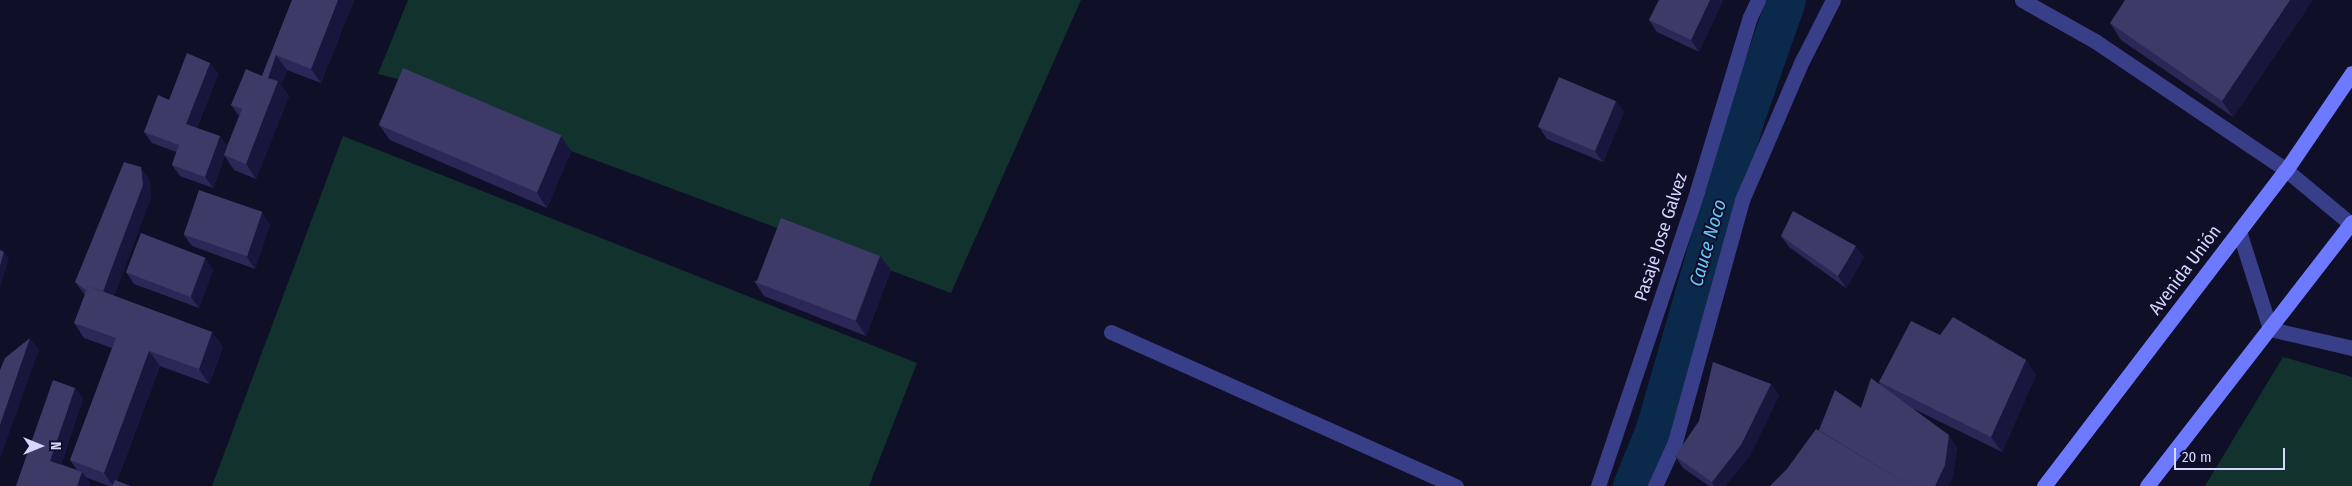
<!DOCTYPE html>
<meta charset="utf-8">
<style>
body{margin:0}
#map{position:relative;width:2352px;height:486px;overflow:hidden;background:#100f28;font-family:"Fira Sans Condensed",sans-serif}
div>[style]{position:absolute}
.green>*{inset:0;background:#12322d}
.canal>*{height:39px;margin:-19.5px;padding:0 19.5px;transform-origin:19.5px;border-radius:19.5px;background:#0b2a4b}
.street>*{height:15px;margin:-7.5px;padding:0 7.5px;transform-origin:7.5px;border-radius:7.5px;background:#383f88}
.secondary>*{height:15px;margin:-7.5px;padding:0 7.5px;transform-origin:7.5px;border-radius:7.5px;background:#6d7aff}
.wall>*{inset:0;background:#2b2756}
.shaded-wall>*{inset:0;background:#18163c}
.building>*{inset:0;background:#3d3a68;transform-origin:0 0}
span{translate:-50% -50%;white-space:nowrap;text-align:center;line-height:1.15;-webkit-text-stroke:4px #100f28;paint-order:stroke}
.street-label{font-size:18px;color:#d6d6ff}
.water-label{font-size:19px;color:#64c9ff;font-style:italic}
.north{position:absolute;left:15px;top:421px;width:50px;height:50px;-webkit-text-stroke:4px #100f28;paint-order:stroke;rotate:90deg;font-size:14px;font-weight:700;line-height:20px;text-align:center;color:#d6d6ff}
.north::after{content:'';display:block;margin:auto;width:18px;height:22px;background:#d6d6ff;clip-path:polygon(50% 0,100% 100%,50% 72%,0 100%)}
.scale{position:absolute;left:2174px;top:448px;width:111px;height:22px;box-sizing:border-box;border:2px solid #d6d6ff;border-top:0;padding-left:6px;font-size:15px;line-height:18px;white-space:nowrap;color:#d6d6ff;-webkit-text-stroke:4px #100f28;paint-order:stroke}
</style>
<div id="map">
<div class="green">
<div style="clip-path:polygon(408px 0,1081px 0,951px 293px,571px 151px,414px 83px,378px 74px)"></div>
<div style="clip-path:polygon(343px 136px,917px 363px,869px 486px,212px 486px)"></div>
<div style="clip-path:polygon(2283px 357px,2352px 377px,2352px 486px,2205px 486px)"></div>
</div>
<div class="canal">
<div style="left:1632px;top:486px;width:61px;rotate:-68deg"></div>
<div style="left:1655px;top:429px;width:322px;rotate:-73.9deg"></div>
<div style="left:1744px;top:120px;width:127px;rotate:-70.7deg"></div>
</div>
<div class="street">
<div style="left:2022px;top:0;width:84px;rotate:29.3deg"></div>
<div style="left:2095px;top:41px;width:230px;rotate:34deg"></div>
<div style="left:2286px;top:170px;width:86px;rotate:39.8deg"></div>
<div style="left:2239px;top:231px;width:103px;rotate:72.4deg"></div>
<div style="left:2270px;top:329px;width:84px;rotate:13deg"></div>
<div style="left:1111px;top:332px;width:378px;rotate:24.1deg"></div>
<div style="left:1598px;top:486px;width:311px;rotate:-71.4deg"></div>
<div style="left:1697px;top:191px;width:182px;rotate:-73.1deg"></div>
<div style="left:1750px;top:17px;width:19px;rotate:-65deg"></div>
<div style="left:1655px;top:486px;width:48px;rotate:-65.6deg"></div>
<div style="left:1675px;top:442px;width:251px;rotate:-74.5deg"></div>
<div style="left:1742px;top:200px;width:151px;rotate:-66.7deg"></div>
<div style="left:1802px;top:61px;width:68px;rotate:-63.1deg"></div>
</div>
<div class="secondary">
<div style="left:2044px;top:486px;width:398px;rotate:-52.6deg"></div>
<div style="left:2286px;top:170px;width:117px;rotate:-55.8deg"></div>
<div style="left:2147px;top:486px;width:334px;rotate:-52.2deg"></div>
</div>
<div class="wall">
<div style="clip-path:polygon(292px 0,354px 0,321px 83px,287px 70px,281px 85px,289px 96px,256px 179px,234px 170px,225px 156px,213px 188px,180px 176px,172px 165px,176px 152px,152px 143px,144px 132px,169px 100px,210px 63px,218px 74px,197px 128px,227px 146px,239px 116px,231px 105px,262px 76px)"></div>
<div style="clip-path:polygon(1659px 0,1723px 0,1699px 52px,1657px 32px,1649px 20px)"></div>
<div style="clip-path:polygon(2313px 0,2233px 117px,2121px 40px,2110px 23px)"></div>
<div style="clip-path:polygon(1624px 112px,1603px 162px,1547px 139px,1539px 127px)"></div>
<div style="clip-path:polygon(379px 125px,571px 151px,547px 208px,390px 140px)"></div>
<div style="clip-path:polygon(149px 179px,151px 197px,114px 296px,212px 332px,223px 347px,209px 384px,160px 366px,117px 481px,130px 486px,109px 486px,85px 477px,90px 483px,89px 486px,16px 486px,75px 388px,83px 399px,61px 464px,77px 470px,70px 460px,112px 348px,84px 338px,74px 323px,85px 295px,75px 282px)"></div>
<div style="clip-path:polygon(270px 224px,255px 269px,192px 246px,184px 235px)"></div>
<div style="clip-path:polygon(1781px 236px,1864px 257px,1846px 288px,1789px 247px)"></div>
<div style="clip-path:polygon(880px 256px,891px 270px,866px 336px,764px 296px,754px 281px)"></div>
<div style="clip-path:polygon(205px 258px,213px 270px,199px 308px,134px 284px,126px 272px)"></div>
<div style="clip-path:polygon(1940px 335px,2026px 360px,2036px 375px,2002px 452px,1912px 408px,1957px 447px,1953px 476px,1948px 486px,1770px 486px,1787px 469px,1819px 430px,1861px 408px,1880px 384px,1879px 382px)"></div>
<div style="clip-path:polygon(1771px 384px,1779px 396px,1749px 457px,1725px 486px,1709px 486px,1683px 468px,1675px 456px)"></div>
</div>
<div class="shaded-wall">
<div style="clip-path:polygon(338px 0,354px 0,321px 83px,311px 69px)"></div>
<div style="clip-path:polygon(1710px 0,1723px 0,1699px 52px,1691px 40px)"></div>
<div style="clip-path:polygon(2290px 0,2313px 0,2233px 117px,2222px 101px)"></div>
<div style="clip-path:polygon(276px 55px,287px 70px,281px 85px,289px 96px,256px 179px,246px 164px,268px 78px)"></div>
<div style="clip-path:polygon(210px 63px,218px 74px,194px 135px,186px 124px)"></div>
<div style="clip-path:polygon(1616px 101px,1624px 112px,1603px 162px,1595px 151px)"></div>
<div style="clip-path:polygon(220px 136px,228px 147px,224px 155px,225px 156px,213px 188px,205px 177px)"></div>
<div style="clip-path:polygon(561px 136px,571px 151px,547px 208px,537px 193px)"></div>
<div style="clip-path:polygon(141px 167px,149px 179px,151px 197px,111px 305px,103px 294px)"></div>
<div style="clip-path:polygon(262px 212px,270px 224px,255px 269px,247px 257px)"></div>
<div style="clip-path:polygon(1856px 246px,1864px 257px,1846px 288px,1838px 276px)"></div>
<div style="clip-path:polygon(4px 252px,9px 258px,0 287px,0 266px)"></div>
<div style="clip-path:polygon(880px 256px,891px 270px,866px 336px,856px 321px)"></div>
<div style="clip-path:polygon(205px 258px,213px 270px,199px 308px,191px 297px)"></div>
<div style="clip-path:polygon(212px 332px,223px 347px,209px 384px,199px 369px)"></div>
<div style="clip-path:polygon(30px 338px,39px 350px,0 459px,0 425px)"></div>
<div style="clip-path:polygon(149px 351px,160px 366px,115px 486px,113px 486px,104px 473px)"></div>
<div style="clip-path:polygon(2026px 360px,2036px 375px,2002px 452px,1991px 437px)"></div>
<div style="clip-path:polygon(1771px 384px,1779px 396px,1749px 457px,1725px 486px,1714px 486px,1712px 482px)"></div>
<div style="clip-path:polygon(75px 388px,83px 399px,58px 472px,50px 461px)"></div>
<div style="clip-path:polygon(1949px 435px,1957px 447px,1953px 476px,1948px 486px,1935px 486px)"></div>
<div style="clip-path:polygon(82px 472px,90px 483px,89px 486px,77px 486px)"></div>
</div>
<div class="building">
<div style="clip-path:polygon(292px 0,338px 0,311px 69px,276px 55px,268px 78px,278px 81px,246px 164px,224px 155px,242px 109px,231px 105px,246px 69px,262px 76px)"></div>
<div style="clip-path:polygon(1659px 0,1710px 0,1691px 40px,1649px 20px)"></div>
<div style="clip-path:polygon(2125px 0,2290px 0,2222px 101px,2110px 23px)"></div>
<div style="clip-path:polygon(187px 53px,210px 63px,186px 124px,220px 136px,205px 177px,172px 165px,179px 145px,144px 132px,158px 95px,169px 100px)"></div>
<div style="left:403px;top:68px;width:172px;height:62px;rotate:23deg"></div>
<div style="left:1559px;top:77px;width:62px;height:54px;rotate:23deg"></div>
<div style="clip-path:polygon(124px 162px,141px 167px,143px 185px,103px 291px,88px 286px,86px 290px,75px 282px)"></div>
<div style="left:199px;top:190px;width:67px;height:47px;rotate:19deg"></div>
<div style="clip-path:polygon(1793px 211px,1856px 246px,1838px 276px,1781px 236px)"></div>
<div style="left:781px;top:218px;width:106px;height:69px;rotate:21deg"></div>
<div style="left:141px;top:233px;width:69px;height:42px;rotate:21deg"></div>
<div style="clip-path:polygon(0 250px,4px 252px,0 266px)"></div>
<div style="clip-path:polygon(88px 286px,212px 332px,199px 369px,149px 351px,104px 473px,70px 460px,116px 338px,74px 323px)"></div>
<div style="clip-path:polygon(1953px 317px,2026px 360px,1991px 437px,1879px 382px,1911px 321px,1940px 335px)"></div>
<div style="clip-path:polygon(30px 338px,0 425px,0 370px,5px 358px)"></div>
<div style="clip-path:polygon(1713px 362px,1771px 384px,1741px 445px,1712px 482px,1675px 456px,1699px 421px)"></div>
<div style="clip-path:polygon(1871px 378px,1949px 435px,1945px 465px,1935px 486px,1910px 486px,1819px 430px,1835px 390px,1861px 408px)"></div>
<div style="clip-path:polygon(53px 380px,75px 388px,50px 461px,82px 472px,77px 486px,16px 486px)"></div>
<div style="clip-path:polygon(1816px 429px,1910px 486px,1770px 486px,1787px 469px)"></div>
<div style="clip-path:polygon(115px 480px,130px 486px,112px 486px)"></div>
</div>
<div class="street-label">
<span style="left:1661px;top:237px;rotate:-72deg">Pasaje Jose Galvez</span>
<span style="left:2185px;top:270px;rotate:-53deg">Avenida Unión</span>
</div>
<div class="water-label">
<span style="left:1708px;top:243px;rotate:-74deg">Cauce Noco</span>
</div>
<div class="north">N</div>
<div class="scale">20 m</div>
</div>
